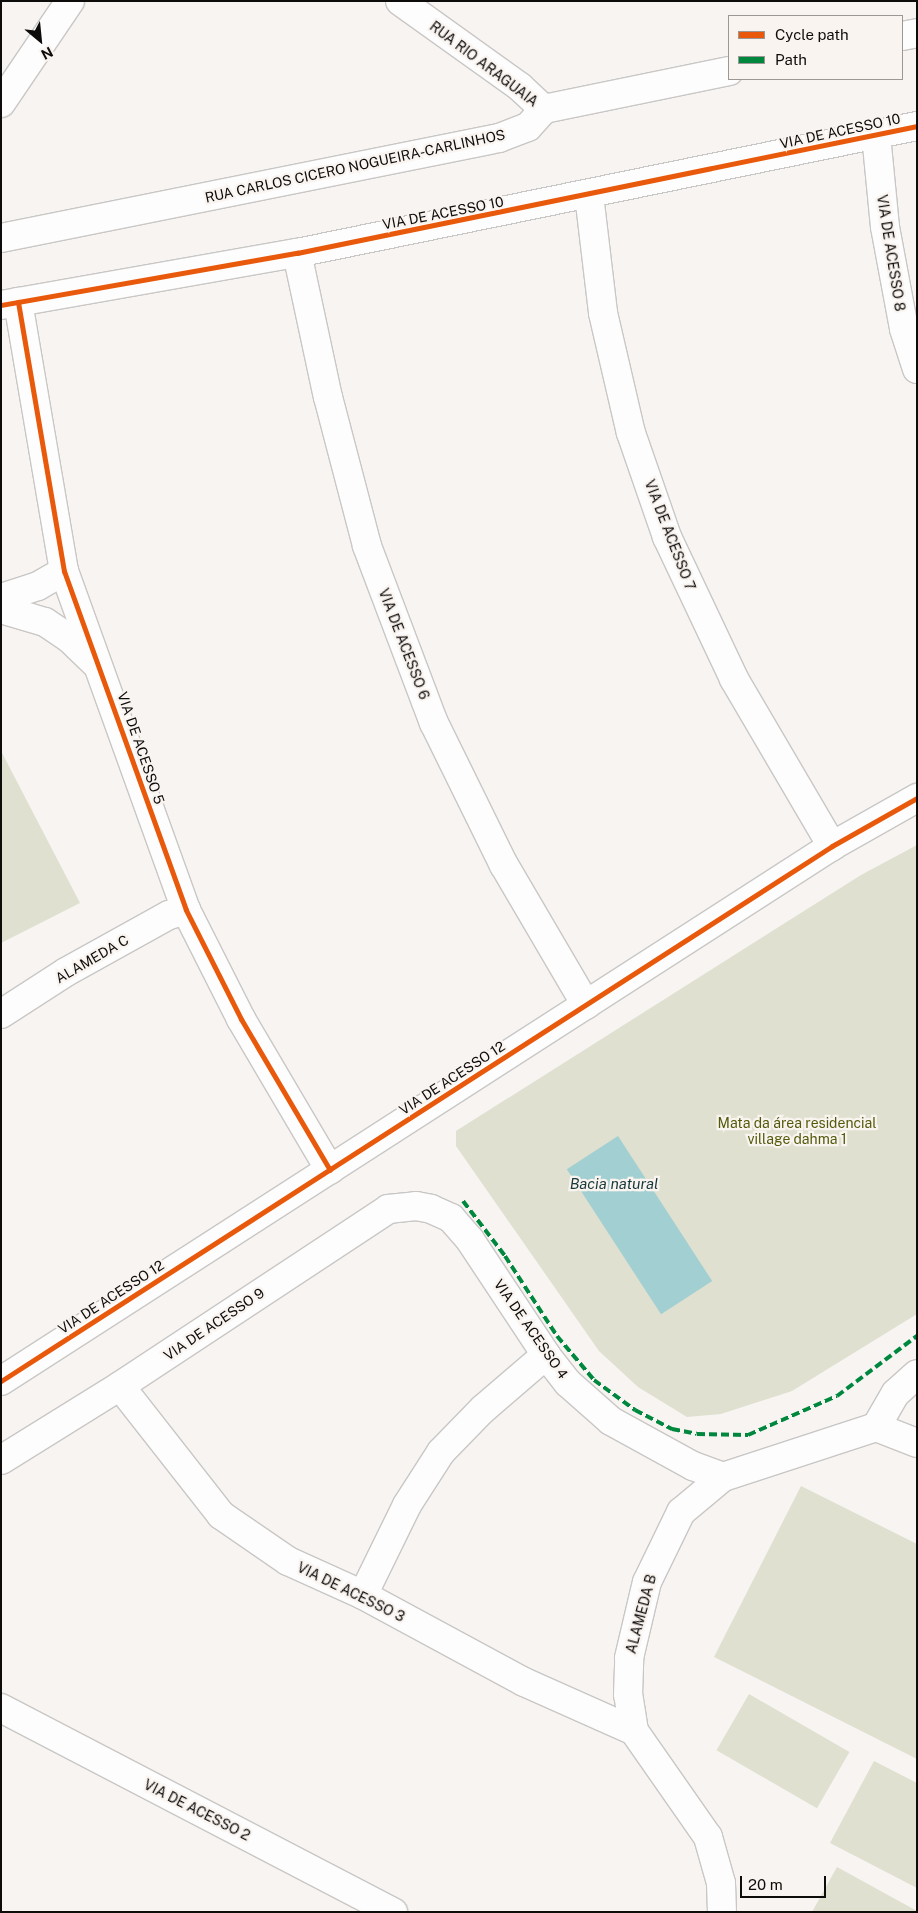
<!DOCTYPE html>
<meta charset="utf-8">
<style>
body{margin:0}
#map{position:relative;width:918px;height:1913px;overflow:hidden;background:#f7f4f2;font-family:"Public Sans",sans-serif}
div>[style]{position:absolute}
.green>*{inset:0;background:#dfe0cf;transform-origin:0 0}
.water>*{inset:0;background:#a2cfd2;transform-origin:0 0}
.roads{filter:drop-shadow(1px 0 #c9c7c5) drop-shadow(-1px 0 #c9c7c5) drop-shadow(0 1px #c9c7c5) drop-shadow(0 -1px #c9c7c5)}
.minor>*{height:28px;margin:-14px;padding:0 14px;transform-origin:14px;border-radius:14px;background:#fefdfd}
.quiet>*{height:4px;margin-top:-2px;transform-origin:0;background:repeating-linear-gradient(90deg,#00873e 0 8px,transparent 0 12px)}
.cycleway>*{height:5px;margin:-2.5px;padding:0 2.5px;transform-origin:2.5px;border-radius:2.5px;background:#e8590c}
span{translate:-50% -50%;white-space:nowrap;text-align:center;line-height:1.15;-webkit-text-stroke:4.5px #f9f4f0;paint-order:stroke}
.street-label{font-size:14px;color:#0e0c0b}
.park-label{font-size:14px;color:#535b0b}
.water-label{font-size:15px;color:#18393c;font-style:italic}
.frame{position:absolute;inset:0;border:2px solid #0e0c0b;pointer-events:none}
.legend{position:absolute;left:728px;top:15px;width:175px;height:65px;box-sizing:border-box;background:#f9f4f0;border:1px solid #9b9794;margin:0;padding:6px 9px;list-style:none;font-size:15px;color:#0e0c0b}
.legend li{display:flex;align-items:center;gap:10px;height:25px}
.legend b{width:25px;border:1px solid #9b9794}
.north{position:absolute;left:15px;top:15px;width:50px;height:50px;-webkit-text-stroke:4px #f9f4f0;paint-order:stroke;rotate:152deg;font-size:14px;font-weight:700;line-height:20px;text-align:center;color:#0e0c0b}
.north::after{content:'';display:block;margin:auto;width:18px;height:22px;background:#0e0c0b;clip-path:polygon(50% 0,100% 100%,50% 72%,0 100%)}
.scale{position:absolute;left:740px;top:1876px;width:86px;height:22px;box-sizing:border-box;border:2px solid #0e0c0b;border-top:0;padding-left:6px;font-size:15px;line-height:18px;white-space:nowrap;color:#0e0c0b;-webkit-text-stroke:4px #f9f4f0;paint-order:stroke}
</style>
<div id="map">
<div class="green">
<div style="clip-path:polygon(1px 751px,80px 903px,1px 943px)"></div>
<div style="clip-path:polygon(917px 845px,917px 1314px,792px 1391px,721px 1414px,687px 1417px,638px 1387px,599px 1351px,456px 1146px,456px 1131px,861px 875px)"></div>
<div style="clip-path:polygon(801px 1486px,917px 1544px,917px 1759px,714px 1657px)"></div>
<div style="left:749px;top:1694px;width:116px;height:65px;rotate:30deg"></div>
<div style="clip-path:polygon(874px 1761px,917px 1783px,917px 1888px,830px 1843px)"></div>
<div style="clip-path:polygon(837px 1867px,917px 1911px,917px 1912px,812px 1912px)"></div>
</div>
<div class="water">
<div style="left:618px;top:1136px;width:173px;height:61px;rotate:57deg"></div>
</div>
<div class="roads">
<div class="minor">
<div style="left:400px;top:1px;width:148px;rotate:35.6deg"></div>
<div style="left:520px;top:87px;width:33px;rotate:43deg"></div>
<div style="left:902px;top:36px;width:15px;rotate:-11deg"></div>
<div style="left:1px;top:103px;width:123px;rotate:-55.9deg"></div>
<div style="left:876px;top:135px;width:92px;rotate:84.4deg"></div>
<div style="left:885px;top:227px;width:104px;rotate:79.4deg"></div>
<div style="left:904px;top:329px;width:42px;rotate:72deg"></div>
<div style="left:589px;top:195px;width:119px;rotate:83.2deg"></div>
<div style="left:603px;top:313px;width:123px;rotate:76.9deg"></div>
<div style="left:631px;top:433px;width:110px;rotate:70.9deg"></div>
<div style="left:667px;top:537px;width:157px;rotate:64.7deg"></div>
<div style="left:734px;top:679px;width:194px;rotate:59.6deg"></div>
<div style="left:1px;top:238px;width:508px;rotate:-11.35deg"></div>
<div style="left:499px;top:138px;width:31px;rotate:-21deg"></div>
<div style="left:528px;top:127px;width:24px;rotate:-48deg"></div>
<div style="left:544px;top:109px;width:189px;rotate:-11.6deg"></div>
<div style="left:297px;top:253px;width:147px;rotate:77.9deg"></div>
<div style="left:328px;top:397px;width:154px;rotate:75.3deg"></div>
<div style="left:367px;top:546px;width:189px;rotate:69.3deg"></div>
<div style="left:434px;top:723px;width:158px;rotate:63.8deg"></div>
<div style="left:504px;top:865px;width:162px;rotate:59.6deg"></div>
<div style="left:18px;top:302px;width:273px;rotate:80.3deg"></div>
<div style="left:64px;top:571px;width:360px;rotate:70.2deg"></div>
<div style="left:186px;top:910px;width:122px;rotate:63.2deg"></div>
<div style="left:241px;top:1019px;width:175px;rotate:59.5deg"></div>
<div style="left:1px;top:305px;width:301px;rotate:-10deg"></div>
<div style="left:297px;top:253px;width:633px;rotate:-11.58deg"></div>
<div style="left:1px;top:598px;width:39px;rotate:-18deg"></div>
<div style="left:38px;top:586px;width:30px;rotate:-30deg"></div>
<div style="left:1px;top:609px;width:46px;rotate:16.5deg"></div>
<div style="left:45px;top:622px;width:29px;rotate:34deg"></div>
<div style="left:69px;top:638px;width:36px;rotate:44deg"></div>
<div style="left:1px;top:1014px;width:77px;rotate:-32.9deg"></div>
<div style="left:66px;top:972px;width:118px;rotate:-29deg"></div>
<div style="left:169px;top:915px;width:18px;rotate:-16deg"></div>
<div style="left:1px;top:1381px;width:988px;rotate:-32.77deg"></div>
<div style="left:832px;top:846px;width:98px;rotate:-29.5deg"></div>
<div style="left:120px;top:1386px;width:164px;rotate:51.9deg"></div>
<div style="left:221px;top:1515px;width:81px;rotate:34.5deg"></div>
<div style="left:288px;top:1561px;width:82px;rotate:24.4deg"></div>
<div style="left:363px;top:1595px;width:183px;rotate:28.4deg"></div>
<div style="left:524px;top:1682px;width:120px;rotate:24deg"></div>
<div style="left:876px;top:1427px;width:39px;rotate:-60deg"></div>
<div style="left:896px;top:1393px;width:28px;rotate:-42deg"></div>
<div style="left:876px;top:1427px;width:44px;rotate:21.3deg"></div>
<div style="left:1px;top:1460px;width:140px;rotate:-31.9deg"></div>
<div style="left:120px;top:1386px;width:321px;rotate:-33.4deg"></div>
<div style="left:388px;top:1209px;width:28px;rotate:-6deg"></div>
<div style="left:416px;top:1206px;width:15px;rotate:11deg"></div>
<div style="left:431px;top:1209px;width:22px;rotate:24deg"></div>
<div style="left:451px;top:1218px;width:29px;rotate:49deg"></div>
<div style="left:470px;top:1240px;width:138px;rotate:56.5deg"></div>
<div style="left:546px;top:1355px;width:36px;rotate:52deg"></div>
<div style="left:568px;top:1383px;width:57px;rotate:41.5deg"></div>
<div style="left:611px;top:1421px;width:94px;rotate:28.8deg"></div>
<div style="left:693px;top:1466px;width:32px;rotate:20deg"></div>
<div style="left:363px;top:1595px;width:100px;rotate:-63.9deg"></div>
<div style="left:407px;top:1505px;width:63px;rotate:-57.3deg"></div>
<div style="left:441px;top:1452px;width:60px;rotate:-45.7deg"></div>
<div style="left:483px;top:1409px;width:83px;rotate:-40.6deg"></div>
<div style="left:1px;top:1708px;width:442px;rotate:27.5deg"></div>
<div style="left:722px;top:1912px;width:29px;rotate:-92deg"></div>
<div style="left:721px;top:1883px;width:48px;rotate:-105.8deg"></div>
<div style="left:708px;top:1837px;width:129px;rotate:-124.9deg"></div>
<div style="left:634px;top:1731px;width:36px;rotate:-99deg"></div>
<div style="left:628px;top:1695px;width:37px;rotate:-88deg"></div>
<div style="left:629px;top:1658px;width:78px;rotate:-76.7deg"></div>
<div style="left:647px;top:1582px;width:78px;rotate:-64.1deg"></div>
<div style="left:681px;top:1512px;width:55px;rotate:-39.8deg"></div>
<div style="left:723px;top:1477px;width:161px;rotate:-18.1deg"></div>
</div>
</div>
<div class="quiet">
<div style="left:463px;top:1201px;width:69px;rotate:52.6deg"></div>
<div style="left:505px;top:1256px;width:95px;rotate:57deg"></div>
<div style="left:557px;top:1336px;width:57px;rotate:49.9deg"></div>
<div style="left:594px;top:1380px;width:51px;rotate:36.2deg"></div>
<div style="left:635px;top:1410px;width:42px;rotate:27.2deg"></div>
<div style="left:672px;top:1429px;width:25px;rotate:11deg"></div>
<div style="left:697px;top:1434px;width:51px;rotate:1.1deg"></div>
<div style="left:748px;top:1435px;width:97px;rotate:-23.7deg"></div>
<div style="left:837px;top:1396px;width:100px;rotate:-36.9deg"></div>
</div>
<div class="cycleway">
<div style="left:18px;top:302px;width:273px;rotate:80.3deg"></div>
<div style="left:64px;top:571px;width:360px;rotate:70.2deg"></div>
<div style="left:186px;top:910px;width:122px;rotate:63.2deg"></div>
<div style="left:241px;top:1019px;width:175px;rotate:59.5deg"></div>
<div style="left:1px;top:305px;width:301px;rotate:-10deg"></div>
<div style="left:297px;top:253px;width:633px;rotate:-11.58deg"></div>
<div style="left:1px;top:1381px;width:988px;rotate:-32.77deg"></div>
<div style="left:832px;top:846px;width:98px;rotate:-29.5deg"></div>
</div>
<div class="street-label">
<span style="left:484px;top:64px;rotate:37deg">RUA RIO ARAGUAIA</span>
<span style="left:840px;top:131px;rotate:-12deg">VIA DE ACESSO 10</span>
<span style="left:355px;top:166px;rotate:-12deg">RUA CARLOS CICERO NOGUEIRA-CARLINHOS</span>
<span style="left:443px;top:213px;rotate:-11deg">VIA DE ACESSO 10</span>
<span style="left:891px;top:253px;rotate:81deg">VIA DE ACESSO 8</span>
<span style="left:670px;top:535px;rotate:69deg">VIA DE ACESSO 7</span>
<span style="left:404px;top:644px;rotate:69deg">VIA DE ACESSO 6</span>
<span style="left:141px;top:748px;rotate:71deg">VIA DE ACESSO 5</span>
<span style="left:92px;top:959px;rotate:-30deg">ALAMEDA C</span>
<span style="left:452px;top:1078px;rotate:-33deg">VIA DE ACESSO 12</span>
<span style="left:111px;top:1297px;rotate:-33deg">VIA DE ACESSO 12</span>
<span style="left:214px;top:1324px;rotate:-34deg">VIA DE ACESSO 9</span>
<span style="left:531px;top:1329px;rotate:55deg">VIA DE ACESSO 4</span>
<span style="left:351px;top:1592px;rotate:26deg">VIA DE ACESSO 3</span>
<span style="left:641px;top:1614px;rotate:-75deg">ALAMEDA B</span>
<span style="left:197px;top:1810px;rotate:27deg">VIA DE ACESSO 2</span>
</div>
<div class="park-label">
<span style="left:797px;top:1131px">Mata da área residencial<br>village dahma 1</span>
</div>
<div class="water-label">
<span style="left:614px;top:1184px">Bacia natural</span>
</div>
<div class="frame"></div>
<ul class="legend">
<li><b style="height:6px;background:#e8590c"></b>Cycle path</li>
<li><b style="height:6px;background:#00873e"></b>Path</li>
</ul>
<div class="north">N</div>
<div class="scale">20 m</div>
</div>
